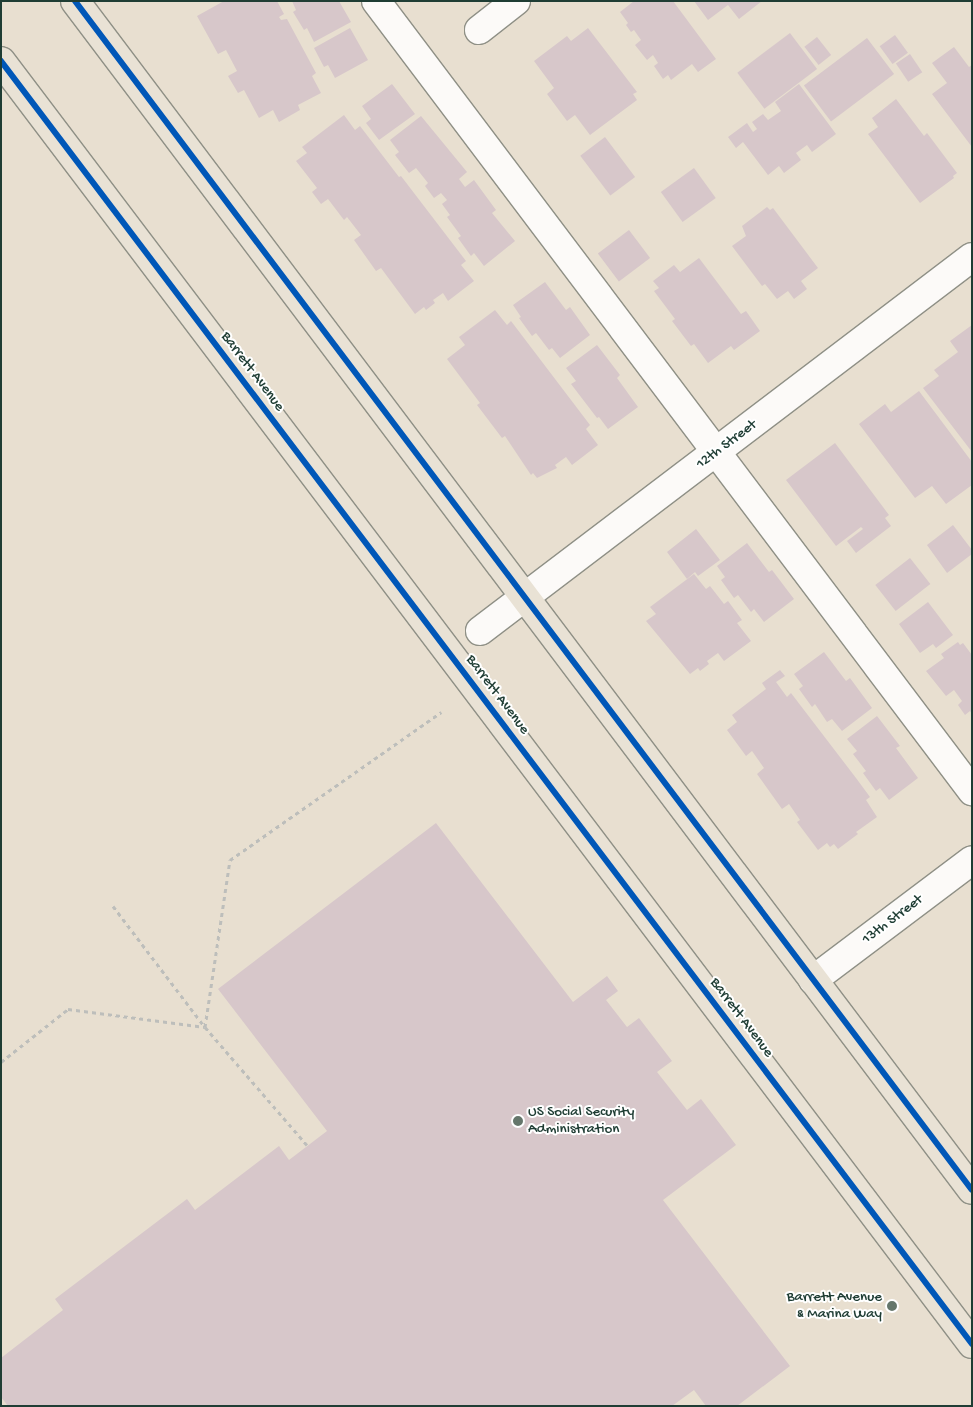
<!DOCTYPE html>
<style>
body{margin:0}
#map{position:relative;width:973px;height:1407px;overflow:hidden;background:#e8dfd0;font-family:"Gochi Hand",sans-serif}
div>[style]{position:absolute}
.building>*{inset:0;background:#d7c7ca;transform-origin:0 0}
.path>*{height:3px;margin-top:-1.5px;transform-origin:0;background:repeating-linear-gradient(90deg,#bdbebb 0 4px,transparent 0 8px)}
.roads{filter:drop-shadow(1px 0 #8f9086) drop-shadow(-1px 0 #8f9086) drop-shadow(0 1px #8f9086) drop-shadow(0 -1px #8f9086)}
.minor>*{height:28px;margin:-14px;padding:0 14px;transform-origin:14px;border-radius:14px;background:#fcfaf8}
.major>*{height:28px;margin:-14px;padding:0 14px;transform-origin:14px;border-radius:14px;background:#e9e2d5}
.cycleway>*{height:6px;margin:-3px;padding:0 3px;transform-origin:3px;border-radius:3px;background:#0057b8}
.dots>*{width:14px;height:14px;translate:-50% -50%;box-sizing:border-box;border:2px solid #fff;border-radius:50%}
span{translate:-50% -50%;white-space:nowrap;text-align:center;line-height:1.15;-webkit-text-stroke:4px #fff;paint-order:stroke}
.street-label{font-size:15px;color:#1f3d34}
.poi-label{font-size:15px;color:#1f3d34}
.left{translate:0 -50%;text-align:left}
.right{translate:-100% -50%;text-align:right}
.frame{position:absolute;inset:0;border:2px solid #1f3d34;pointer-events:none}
</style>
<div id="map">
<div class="building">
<div style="clip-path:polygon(224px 1px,277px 1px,284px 14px,279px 17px,281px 20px,287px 19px,316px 73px,312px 76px,321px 93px,298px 105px,300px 110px,279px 122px,273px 110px,259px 118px,244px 90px,238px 93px,228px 76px,237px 71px,226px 50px,218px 54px,197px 16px)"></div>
<div style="clip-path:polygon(292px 1px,339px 1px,351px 22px,314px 42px,307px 28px,304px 30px,293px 12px,296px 10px)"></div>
<div style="clip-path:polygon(634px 1px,673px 1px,716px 59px,698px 72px,692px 64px,671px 80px,668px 75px,663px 79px,654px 66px,658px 63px,653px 55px,647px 60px,635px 45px,641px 40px,634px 30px,631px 32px,626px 25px,628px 23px,620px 12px)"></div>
<div style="clip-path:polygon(694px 1px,762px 1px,739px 19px,728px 5px,708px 20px)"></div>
<div style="clip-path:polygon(350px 28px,368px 60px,335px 78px,328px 65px,324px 67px,314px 48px)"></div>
<div style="clip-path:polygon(588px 28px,637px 92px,633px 94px,637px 100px,590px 135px,575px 115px,567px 121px,547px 94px,554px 88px,534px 61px,567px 36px,571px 41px)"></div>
<div style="left:790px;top:33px;width:45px;height:66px;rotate:53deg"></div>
<div style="left:895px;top:35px;width:22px;height:19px;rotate:54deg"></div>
<div style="left:817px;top:37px;width:23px;height:16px;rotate:52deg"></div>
<div style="left:867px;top:38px;width:45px;height:79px;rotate:53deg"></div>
<div style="clip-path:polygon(954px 47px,969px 67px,972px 65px,972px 147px,932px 94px,947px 83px,932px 63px)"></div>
<div style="left:910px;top:54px;width:22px;height:17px;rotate:56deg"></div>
<div style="clip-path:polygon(392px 84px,415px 114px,379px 140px,366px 123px,371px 119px,362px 106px)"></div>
<div style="clip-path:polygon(799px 84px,836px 134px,812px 152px,807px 145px,796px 153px,801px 160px,784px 173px,779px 166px,768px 175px,743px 142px,736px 148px,728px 137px,747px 123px,753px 132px,757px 129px,752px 122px,763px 114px,768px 120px,781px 111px,775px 102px)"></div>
<div style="clip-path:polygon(896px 99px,924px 136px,927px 133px,957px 173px,953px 176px,954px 178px,920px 203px,868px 134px,878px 127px,872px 118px)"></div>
<div style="clip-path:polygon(344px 115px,355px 130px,360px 126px,399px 177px,401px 176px,466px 261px,461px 265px,474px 281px,448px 301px,443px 293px,433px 300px,435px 303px,426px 310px,424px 307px,415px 314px,381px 268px,376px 271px,354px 240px,361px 235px,347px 217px,344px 220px,328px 199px,321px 204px,312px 192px,317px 188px,296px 161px,307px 153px,302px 147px)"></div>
<div style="clip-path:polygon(421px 116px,467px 172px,459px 179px,465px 187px,474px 180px,496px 210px,492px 213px,515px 241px,484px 266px,474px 253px,471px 256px,458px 238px,461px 236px,447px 217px,450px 215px,442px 204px,447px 200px,441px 193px,434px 198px,425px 186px,428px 183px,416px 168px,409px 173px,395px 155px,399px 152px,390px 140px)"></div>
<div style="left:605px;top:137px;width:50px;height:31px;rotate:53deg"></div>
<div style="left:694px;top:168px;width:37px;height:41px;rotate:54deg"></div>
<div style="clip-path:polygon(767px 207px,770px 210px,773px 208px,818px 268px,801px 281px,807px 289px,794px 299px,788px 291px,777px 299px,765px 284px,762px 286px,732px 246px,746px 236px,742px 226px)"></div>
<div style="left:629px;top:230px;width:35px;height:39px;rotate:53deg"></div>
<div style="clip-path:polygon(699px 258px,741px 314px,746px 311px,760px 331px,734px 350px,731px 346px,708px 363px,694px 344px,691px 346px,672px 321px,675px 319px,654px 291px,659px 288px,653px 281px,674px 265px,680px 272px)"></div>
<div style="clip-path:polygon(545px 282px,566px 310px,570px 307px,590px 335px,560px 358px,552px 348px,549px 350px,536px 333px,532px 336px,519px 318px,521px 317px,513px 305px)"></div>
<div style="clip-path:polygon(495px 310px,507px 325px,511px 321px,590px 425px,586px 429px,598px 445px,572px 465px,566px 457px,555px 465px,557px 468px,537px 478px,533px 473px,531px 475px,505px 436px,502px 438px,477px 405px,480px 403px,447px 359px,465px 345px,459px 337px)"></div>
<div style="clip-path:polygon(972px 325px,972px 452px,923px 388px,939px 376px,934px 370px,958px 352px,950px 341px)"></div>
<div style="clip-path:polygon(597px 345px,620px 375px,617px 378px,638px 407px,608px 429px,599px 417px,597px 418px,571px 384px,576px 381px,566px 368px)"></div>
<div style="clip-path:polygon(919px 391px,972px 462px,972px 485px,946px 504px,932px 486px,915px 498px,859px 424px,885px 404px,891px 412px)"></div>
<div style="clip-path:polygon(835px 443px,889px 515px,885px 518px,891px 526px,856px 553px,847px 541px,863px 529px,861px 527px,836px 546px,786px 480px)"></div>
<div style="clip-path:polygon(953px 525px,972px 550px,972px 554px,947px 573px,927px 545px)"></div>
<div style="clip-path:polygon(696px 529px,720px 560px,698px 576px,695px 572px,687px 579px,667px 552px)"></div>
<div style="clip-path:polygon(747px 543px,769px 572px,772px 570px,794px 599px,764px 622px,754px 609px,751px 612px,738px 595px,734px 598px,721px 580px,725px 577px,717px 566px)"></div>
<div style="left:910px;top:558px;width:33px;height:44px;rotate:52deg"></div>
<div style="clip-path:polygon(694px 574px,706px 589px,710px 586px,724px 604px,728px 601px,742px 620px,737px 623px,751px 641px,724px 661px,718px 653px,707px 661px,709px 664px,700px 671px,698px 668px,690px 674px,646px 621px,656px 614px,650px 607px)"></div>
<div style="clip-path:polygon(928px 602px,953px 635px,936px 648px,933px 644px,920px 653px,899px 624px)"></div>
<div style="clip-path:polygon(958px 642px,960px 645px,963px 643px,972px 655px,972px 714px,970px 711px,965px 715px,958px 705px,962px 701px,954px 690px,946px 696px,926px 671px,944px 658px,941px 654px)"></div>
<div style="clip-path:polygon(824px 652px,846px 681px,850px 678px,872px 708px,842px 731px,832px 719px,827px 722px,815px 704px,812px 707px,799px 689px,803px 686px,794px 674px)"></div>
<div style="clip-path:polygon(780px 670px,785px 676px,776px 682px,787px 697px,791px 693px,856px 778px,870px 797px,866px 800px,877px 817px,856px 832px,858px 834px,838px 849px,834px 844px,830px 847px,827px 843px,818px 850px,797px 822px,800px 820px,789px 804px,782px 809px,757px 774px,764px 768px,752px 751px,746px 756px,727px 730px,737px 722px,732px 715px,766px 689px,762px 683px)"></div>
<div style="clip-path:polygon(877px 716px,900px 746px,896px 748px,918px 778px,889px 800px,880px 788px,876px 791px,863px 773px,866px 771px,853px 754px,857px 751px,847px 739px)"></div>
<div style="clip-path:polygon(436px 823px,573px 1002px,607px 976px,618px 991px,606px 1000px,627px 1027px,639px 1018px,672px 1061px,657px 1072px,687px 1110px,701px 1099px,736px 1145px,663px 1200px,790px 1366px,737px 1406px,706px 1406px,694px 1390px,672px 1406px,8px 1406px,1px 1397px,1px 1358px,63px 1310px,55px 1299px,187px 1199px,195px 1210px,279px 1146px,289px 1160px,327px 1131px,218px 989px)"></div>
</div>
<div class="path">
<div style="left:113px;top:906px;width:152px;rotate:52.8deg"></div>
<div style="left:205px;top:1027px;width:156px;rotate:49.2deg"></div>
<div style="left:1px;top:1062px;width:85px;rotate:-38.3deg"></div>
<div style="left:68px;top:1009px;width:138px;rotate:7.5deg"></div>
<div style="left:205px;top:1027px;width:169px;rotate:-81.5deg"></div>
<div style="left:230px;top:860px;width:258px;rotate:-35deg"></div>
</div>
<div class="roads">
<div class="minor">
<div style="left:376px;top:1px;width:990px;rotate:52.97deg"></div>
<div style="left:479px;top:30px;width:47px;rotate:-38.1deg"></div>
<div style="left:480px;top:631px;width:618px;rotate:-37.24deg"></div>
<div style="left:813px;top:980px;width:199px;rotate:-37deg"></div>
</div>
<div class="major">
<div style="left:75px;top:1px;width:1489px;rotate:52.97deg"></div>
<div style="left:1px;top:61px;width:1609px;rotate:52.88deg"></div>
</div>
</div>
<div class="cycleway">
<div style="left:75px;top:1px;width:1489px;rotate:52.97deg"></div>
<div style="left:1px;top:61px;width:1609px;rotate:52.88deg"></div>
</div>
<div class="dots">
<div style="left:518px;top:1121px;background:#65766b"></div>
<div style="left:892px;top:1306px;background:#65766b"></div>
</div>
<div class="street-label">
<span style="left:252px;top:372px;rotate:53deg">Barrett Avenue</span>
<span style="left:727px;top:445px;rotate:-37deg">12th Street</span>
<span style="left:497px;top:695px;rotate:53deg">Barrett Avenue</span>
<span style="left:893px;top:920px;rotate:-37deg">13th Street</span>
<span style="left:741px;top:1018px;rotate:53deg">Barrett Avenue</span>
</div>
<div class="poi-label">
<span class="left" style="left:528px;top:1121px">US Social Security<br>Administration</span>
<span class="right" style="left:882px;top:1306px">Barrett Avenue<br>&amp; Marina Way</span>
</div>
<div class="frame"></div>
</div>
